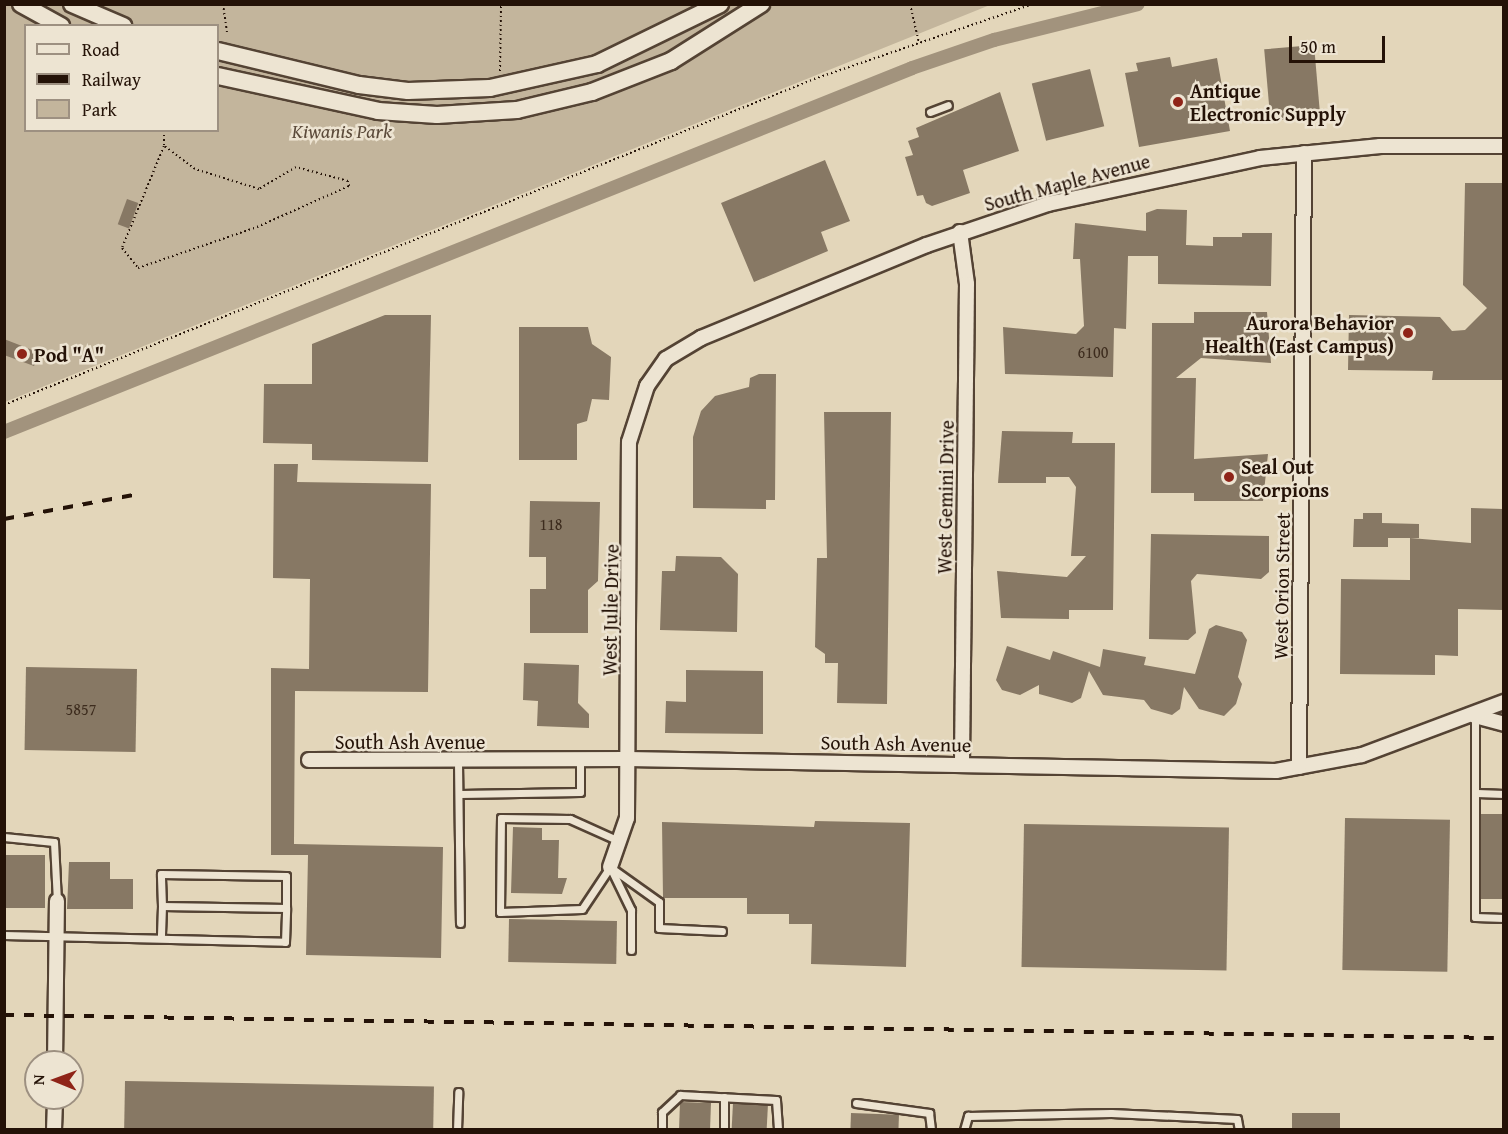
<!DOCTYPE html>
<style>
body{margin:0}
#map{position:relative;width:1508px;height:1134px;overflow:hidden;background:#e3d6ba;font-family:"Gentium Book Plus",serif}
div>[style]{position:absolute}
.green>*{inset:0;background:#c3b59c}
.canal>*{height:14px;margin:-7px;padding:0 7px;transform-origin:7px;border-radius:7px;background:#a2937d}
.building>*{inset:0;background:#877864;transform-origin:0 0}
.path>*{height:2px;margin-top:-1px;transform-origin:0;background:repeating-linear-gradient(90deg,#241207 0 1.5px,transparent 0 4.5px)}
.roads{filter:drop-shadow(2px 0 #544334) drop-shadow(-2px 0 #544334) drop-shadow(0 2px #544334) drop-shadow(0 -2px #544334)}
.service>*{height:7px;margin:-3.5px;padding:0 3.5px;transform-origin:3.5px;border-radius:3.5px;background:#ede4d2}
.minor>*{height:14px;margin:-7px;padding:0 7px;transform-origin:7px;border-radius:7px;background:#ede4d2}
.tertiary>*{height:16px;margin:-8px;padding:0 8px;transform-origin:8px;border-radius:8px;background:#ede4d2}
.rail>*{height:4px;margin-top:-2px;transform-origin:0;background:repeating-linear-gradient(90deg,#241207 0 10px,transparent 0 20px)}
.dots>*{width:16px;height:16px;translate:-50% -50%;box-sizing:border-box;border:3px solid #ede4d2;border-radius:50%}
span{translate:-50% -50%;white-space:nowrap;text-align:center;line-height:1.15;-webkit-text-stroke:5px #ede4d2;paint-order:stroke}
.number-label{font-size:16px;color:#3d2c1e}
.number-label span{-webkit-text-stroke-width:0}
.poi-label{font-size:20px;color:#241207;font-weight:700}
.left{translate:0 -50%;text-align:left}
.right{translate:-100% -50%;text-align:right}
.park-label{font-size:20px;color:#5c4b3b;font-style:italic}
.street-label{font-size:20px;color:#241207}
.frame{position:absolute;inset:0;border:6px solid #241207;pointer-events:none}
.legend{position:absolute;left:24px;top:24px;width:195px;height:108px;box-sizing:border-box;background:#ede4d2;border:2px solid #9d9081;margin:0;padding:8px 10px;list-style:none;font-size:18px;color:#241207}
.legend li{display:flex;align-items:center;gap:12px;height:30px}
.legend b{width:30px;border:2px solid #9d9081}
.north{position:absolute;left:24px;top:1050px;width:60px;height:60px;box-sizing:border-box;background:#ede4d2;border:2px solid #9d9081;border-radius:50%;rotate:271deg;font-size:16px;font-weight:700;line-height:24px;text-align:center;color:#241207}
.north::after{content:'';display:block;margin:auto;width:21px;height:27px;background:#8f2418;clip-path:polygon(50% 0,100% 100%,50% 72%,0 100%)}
.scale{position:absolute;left:1289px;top:36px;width:96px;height:27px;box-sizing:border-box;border:3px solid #241207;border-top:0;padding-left:8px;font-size:18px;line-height:21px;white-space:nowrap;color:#241207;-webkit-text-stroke:4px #ede4d2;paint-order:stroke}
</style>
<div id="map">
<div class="green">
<div style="clip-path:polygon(evenodd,5px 5px,990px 5px,5px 402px,5px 5px,26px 26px,218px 26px,218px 130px,26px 130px,26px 26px)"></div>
</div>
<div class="canal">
<div style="left:4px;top:432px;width:978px;rotate:-21.84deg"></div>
<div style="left:912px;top:68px;width:87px;rotate:-18.9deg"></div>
<div style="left:994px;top:40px;width:148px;rotate:-14deg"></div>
</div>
<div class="building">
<div style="left:1314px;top:45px;width:72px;height:50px;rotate:85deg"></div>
<div style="clip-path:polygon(1170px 57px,1172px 67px,1217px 58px,1230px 131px,1139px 147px,1125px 73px,1138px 71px,1136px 63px)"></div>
<div style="left:1090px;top:69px;width:59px;height:60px;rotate:76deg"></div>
<div style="clip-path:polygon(1000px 92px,1019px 151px,963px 170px,970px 193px,932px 206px,926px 203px,923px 195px,917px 196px,905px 157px,913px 155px,908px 141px,919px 137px,916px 128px)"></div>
<div style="clip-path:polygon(825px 160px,850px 221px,821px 232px,828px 251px,754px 282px,721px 203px)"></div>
<div style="clip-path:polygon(1465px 183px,1503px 183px,1503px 380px,1432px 380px,1433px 371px,1348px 370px,1349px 315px,1440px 317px,1452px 331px,1465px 330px,1487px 308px,1463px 285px)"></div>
<div style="left:127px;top:199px;width:12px;height:27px;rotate:20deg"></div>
<div style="clip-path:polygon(1157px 209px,1187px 210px,1186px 245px,1213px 246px,1213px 237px,1242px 237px,1242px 233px,1272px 233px,1271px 286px,1158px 284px,1158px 256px,1128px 256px,1126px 329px,1114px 328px,1113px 377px,1005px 374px,1003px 327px,1076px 334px,1084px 326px,1080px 259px,1073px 259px,1075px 223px,1146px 231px,1146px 213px)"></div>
<div style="clip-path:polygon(1194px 312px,1267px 312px,1271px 363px,1201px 358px,1176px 378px,1196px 378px,1194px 459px,1268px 454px,1263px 501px,1194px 501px,1194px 493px,1151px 493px,1152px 323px,1194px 323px)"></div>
<div style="clip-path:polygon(385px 315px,431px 315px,428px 462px,312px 460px,312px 444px,263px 443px,264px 384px,312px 384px,312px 344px)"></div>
<div style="clip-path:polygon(519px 327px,588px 327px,592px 344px,611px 357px,609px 400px,592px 399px,587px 421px,577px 424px,577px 460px,519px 460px)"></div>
<div style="clip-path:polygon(4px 339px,40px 353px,34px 366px,4px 355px)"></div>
<div style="clip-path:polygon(759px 374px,776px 374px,775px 500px,766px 500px,766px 509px,693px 508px,693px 437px,701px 411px,715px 396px,749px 387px,750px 378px)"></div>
<div style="clip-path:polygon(824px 412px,891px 412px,887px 704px,837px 703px,838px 663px,825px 663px,825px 654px,815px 647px,817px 558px,827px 558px)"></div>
<div style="clip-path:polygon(1002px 431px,1073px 432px,1072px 443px,1115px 443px,1113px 610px,1069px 610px,1069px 619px,1001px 618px,997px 571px,1067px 577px,1086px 556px,1071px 556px,1076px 487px,1069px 477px,1046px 477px,1046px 483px,998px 483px)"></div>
<div style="clip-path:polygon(274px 464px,298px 464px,297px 482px,431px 484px,428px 692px,295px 691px,294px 844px,443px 847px,441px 958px,306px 955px,308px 855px,271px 855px,271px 668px,309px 669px,310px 579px,273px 578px)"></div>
<div style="clip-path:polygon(530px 501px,600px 502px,598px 581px,588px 590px,588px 633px,530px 633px,530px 589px,546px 589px,546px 557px,529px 557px)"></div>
<div style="clip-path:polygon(1471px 508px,1503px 509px,1503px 610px,1458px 609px,1458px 656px,1435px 655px,1435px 675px,1340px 674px,1341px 579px,1410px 580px,1410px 538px,1471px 543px)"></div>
<div style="clip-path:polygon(1363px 513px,1382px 513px,1382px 523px,1419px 524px,1419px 538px,1388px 538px,1388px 547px,1353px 547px,1354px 519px,1363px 519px)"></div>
<div style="clip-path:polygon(1151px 534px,1269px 536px,1269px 572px,1261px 579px,1197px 574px,1191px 581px,1196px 633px,1188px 640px,1149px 639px)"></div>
<div style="clip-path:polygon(676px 556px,721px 557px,738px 574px,737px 632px,660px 630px,662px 571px,675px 571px)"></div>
<div style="clip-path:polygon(1216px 625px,1242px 632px,1247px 640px,1238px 677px,1242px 684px,1236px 704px,1224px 716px,1199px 709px,1184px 687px,1180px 709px,1172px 715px,1151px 709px,1144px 700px,1103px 695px,1089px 671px,1081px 698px,1072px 703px,1039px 694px,1039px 685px,1020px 695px,1002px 690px,996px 680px,1007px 646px,1050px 660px,1053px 651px,1100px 667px,1103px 649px,1146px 657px,1144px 665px,1195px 674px,1209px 629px)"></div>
<div style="clip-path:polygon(524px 663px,579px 665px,578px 703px,589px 714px,589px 728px,537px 726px,538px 701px,523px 700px)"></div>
<div style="left:26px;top:667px;width:111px;height:83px;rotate:1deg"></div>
<div style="clip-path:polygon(686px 670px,763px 671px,763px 734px,665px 733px,666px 701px,686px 702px)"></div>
<div style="left:1481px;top:814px;width:22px;height:85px"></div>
<div style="left:1345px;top:818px;width:105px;height:152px;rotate:1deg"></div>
<div style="clip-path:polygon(815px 821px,910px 823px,906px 967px,811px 964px,812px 924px,789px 924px,789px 914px,747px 914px,747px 898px,663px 898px,662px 822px,814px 827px)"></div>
<div style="left:1024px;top:824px;width:205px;height:143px;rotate:1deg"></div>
<div style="clip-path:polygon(513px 827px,542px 828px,542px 840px,559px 840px,558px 878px,567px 878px,562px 894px,511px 893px)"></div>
<div style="left:4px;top:855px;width:41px;height:53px"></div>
<div style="clip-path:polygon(69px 862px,110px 862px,110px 879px,133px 879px,133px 909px,67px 909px)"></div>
<div style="left:509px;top:919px;width:108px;height:43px;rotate:1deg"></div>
<div style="left:125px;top:1081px;width:309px;height:49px;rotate:1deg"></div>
<div style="left:680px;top:1102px;width:31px;height:28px;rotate:2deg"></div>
<div style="left:733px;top:1103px;width:35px;height:27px;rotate:3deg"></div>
<div style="left:851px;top:1113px;width:48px;height:17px;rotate:2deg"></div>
<div style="left:1292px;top:1113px;width:48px;height:17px"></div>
</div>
<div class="path">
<div style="left:223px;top:4px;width:30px;rotate:82deg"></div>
<div style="left:910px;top:4px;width:40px;rotate:77deg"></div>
<div style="left:500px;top:71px;width:67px;rotate:-89.1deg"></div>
<div style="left:164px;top:130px;width:16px;rotate:90deg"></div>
<div style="left:164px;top:146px;width:110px;rotate:112.4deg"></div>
<div style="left:122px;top:248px;width:26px;rotate:51deg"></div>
<div style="left:138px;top:268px;width:126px;rotate:-19deg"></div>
<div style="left:257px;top:227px;width:101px;rotate:-24deg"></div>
<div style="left:349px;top:186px;width:5px;rotate:-101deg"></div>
<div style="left:348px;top:181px;width:54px;rotate:-164.9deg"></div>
<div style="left:296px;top:167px;width:43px;rotate:149.3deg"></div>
<div style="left:259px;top:189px;width:67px;rotate:-162.6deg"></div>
<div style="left:195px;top:169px;width:39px;rotate:-143deg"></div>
<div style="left:4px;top:405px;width:873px;rotate:-21.92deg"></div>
<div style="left:814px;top:79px;width:231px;rotate:-18.9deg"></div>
</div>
<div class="roads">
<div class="service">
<div style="left:930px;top:112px;width:19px;rotate:-21deg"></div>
<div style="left:1475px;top:716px;width:201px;rotate:90deg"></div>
<div style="left:1475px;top:917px;width:29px;rotate:2deg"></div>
<div style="left:458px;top:762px;width:161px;rotate:89.3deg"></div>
<div style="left:1477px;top:793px;width:27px;rotate:2deg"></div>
<div style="left:460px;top:794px;width:120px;rotate:-1deg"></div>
<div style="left:580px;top:792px;width:32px;rotate:-90deg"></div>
<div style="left:4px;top:837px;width:50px;rotate:5.7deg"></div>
<div style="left:54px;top:842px;width:59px;rotate:87.1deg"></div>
<div style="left:610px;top:867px;width:50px;rotate:123.7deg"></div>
<div style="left:582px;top:909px;width:82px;rotate:177.9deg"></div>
<div style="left:500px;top:912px;width:94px;rotate:-89.4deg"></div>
<div style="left:501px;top:818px;width:69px;rotate:0.8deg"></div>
<div style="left:570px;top:819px;width:54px;rotate:24.2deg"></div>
<div style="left:610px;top:867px;width:60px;rotate:35.5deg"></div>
<div style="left:659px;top:902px;width:26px;rotate:90deg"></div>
<div style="left:659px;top:928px;width:63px;rotate:2.7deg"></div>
<div style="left:610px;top:867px;width:48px;rotate:64deg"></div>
<div style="left:631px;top:910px;width:40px;rotate:90deg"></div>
<div style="left:162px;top:906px;width:32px;rotate:-92deg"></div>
<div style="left:161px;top:874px;width:125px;rotate:0.9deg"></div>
<div style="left:286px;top:876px;width:32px;rotate:90deg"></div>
<div style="left:4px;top:935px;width:281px;rotate:1.4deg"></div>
<div style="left:285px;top:942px;width:34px;rotate:-88deg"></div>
<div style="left:286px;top:908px;width:124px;rotate:-179.1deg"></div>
<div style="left:162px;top:906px;width:32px;rotate:92deg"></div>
<div style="left:724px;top:1097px;width:33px;rotate:90deg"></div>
<div style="left:856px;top:1103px;width:74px;rotate:7.8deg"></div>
<div style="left:929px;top:1113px;width:17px;rotate:83deg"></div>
<div style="left:457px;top:1130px;width:38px;rotate:-88deg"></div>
<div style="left:662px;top:1130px;width:18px;rotate:-90deg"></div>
<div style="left:662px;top:1112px;width:25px;rotate:-43deg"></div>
<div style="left:680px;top:1095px;width:96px;rotate:3deg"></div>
<div style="left:776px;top:1100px;width:30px;rotate:86deg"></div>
<div style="left:964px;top:1130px;width:15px;rotate:-74deg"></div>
<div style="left:968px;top:1116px;width:143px;rotate:-1.2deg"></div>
<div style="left:1111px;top:1113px;width:126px;rotate:2.7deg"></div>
<div style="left:1237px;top:1119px;width:11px;rotate:80deg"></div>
</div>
<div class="minor">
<div style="left:960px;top:232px;width:52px;rotate:82.3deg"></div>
<div style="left:967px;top:284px;width:479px;rotate:90.6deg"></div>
<div style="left:1475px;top:716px;width:30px;rotate:15deg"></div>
<div style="left:309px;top:760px;width:319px;rotate:-0.2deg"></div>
<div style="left:628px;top:759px;width:648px;rotate:1.06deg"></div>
<div style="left:1276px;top:771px;width:87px;rotate:-10.5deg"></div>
<div style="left:1362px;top:755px;width:152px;rotate:-20.5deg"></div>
<div style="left:1299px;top:767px;width:614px;rotate:-89.53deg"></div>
<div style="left:610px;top:867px;width:52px;rotate:-70.9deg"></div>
<div style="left:627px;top:818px;width:376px;rotate:-89.7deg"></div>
<div style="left:629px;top:442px;width:59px;rotate:-72.2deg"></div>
<div style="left:647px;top:386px;width:33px;rotate:-55deg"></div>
<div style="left:666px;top:359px;width:41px;rotate:-31deg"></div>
<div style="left:701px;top:338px;width:244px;rotate:-22.4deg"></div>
<div style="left:927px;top:245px;width:128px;rotate:-18.7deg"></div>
<div style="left:1048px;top:204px;width:217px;rotate:-12.2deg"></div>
<div style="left:1260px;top:158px;width:121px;rotate:-5.7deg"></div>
<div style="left:1380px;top:146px;width:124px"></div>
<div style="left:55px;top:1062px;width:161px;rotate:-89.3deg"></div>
<div style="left:54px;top:1130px;width:32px;rotate:-88deg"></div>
</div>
<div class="tertiary">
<div style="left:21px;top:4px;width:46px;rotate:28.8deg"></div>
<div style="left:72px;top:4px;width:56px;rotate:23.3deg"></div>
<div style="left:218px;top:51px;width:145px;rotate:13.6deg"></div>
<div style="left:359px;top:85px;width:49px;rotate:7deg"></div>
<div style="left:408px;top:91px;width:82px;rotate:-2.1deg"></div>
<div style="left:490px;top:88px;width:110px;rotate:-12.6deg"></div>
<div style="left:597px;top:64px;width:137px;rotate:-26deg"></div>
<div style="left:218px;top:76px;width:164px;rotate:12.3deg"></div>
<div style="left:378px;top:111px;width:59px;rotate:3.9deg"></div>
<div style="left:437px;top:115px;width:80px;rotate:-3.6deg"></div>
<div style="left:517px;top:110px;width:77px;rotate:-13.5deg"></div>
<div style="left:592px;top:92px;width:85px;rotate:-21.4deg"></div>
<div style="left:671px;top:61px;width:107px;rotate:-32.3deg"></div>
</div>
</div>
<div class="rail">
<div style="left:4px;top:519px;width:137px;rotate:-10.5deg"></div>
<div style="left:4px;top:1015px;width:1500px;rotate:0.88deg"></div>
</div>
<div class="dots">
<div style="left:1178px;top:102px;background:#8f2418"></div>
<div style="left:1408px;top:333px;background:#8f2418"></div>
<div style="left:22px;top:354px;background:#8f2418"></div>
<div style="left:1229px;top:477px;background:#8f2418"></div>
</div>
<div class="number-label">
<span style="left:1093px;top:352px">6100</span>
<span style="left:551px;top:524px">118</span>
<span style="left:81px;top:709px">5857</span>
</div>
<div class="poi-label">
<span class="left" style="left:1190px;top:102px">Antique<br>Electronic Supply</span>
<span class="right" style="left:1394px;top:334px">Aurora Behavior<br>Health (East Campus)</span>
<span class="left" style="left:34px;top:354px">Pod "A"</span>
<span class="left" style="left:1241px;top:478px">Seal Out<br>Scorpions</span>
</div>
<div class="park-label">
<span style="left:342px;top:130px">Kiwanis Park</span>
</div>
<div class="street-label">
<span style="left:1067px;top:182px;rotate:-15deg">South Maple Avenue</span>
<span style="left:945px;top:497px;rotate:-89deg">West Gemini Drive</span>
<span style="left:1281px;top:586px;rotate:-89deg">West Orion Street</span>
<span style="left:610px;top:610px;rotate:-89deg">West Julie Drive</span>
<span style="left:410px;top:741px">South Ash Avenue</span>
<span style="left:896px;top:743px;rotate:1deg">South Ash Avenue</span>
</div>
<div class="frame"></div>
<ul class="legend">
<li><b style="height:8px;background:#ede4d2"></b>Road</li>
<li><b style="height:8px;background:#241207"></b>Railway</li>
<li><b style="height:16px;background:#c3b59c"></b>Park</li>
</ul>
<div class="north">N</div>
<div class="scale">50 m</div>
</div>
